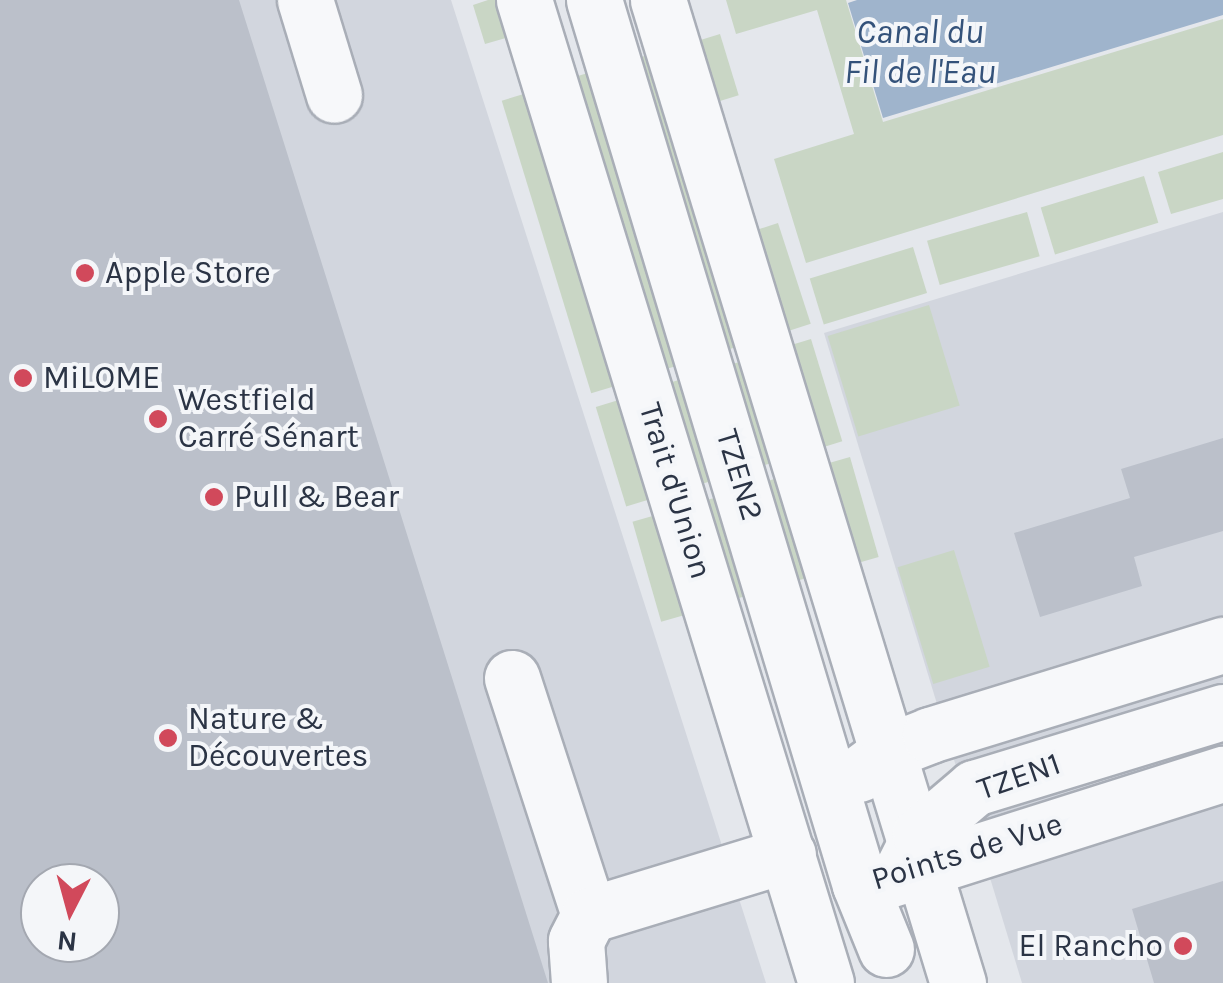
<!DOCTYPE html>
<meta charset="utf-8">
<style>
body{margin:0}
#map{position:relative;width:1223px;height:983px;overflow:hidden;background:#e4e7ec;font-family:Karla,sans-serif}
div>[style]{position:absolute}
.built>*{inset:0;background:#d2d6de}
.green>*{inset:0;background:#c9d6c5;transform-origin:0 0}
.water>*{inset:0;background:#9fb4cc}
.building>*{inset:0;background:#bbc0ca}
.roads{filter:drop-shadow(2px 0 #a9aeb7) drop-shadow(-2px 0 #a9aeb7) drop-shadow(0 2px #a9aeb7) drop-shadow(0 -2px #a9aeb7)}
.minor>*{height:55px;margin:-27.5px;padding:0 27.5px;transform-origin:27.5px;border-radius:27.5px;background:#f7f8fa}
.dots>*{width:28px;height:28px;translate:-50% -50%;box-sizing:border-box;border:5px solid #f4f6f9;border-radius:50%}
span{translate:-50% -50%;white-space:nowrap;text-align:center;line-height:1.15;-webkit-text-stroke:8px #f4f6f9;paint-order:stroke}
.poi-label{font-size:32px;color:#2b3445}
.left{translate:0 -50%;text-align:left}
.right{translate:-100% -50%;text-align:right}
.street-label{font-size:32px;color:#2b3445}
.water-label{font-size:35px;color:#34527a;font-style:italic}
.north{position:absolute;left:20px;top:863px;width:100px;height:100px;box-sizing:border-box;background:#f4f6f9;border:2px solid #a4a8b1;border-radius:50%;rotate:186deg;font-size:28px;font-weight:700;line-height:40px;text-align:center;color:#2b3445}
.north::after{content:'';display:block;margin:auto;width:35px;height:45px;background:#d1495b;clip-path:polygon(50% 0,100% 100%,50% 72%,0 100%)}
</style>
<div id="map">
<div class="built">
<div style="clip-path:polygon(evenodd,0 0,451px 0,766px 983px,0 983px,0 0,40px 883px,100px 883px,100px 943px,40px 943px,40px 883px)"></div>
<div style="clip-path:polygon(1223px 212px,1223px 983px,1022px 983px,824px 333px)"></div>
</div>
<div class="green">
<div style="clip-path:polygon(488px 0,513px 0,523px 33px,485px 44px,473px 5px)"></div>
<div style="clip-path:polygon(726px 0,846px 0,883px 122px,1223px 19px,1223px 135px,806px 263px,774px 159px,854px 134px,817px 10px,736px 34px)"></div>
<div style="left:720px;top:34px;width:64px;height:34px;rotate:73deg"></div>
<div style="left:661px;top:51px;width:305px;height:29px;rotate:73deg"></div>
<div style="left:591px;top:72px;width:306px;height:29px;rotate:73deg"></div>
<div style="left:540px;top:89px;width:306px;height:40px;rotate:73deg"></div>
<div style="clip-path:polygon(1223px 152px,1223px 199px,1171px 214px,1158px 172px)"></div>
<div style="left:1144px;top:176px;width:49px;height:108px;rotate:73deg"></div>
<div style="left:1027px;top:212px;width:46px;height:104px;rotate:74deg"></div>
<div style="left:778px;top:223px;width:106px;height:39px;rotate:72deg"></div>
<div style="left:913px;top:247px;width:48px;height:108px;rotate:73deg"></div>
<div style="left:929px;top:305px;width:105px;height:106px;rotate:73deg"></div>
<div style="left:811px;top:339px;width:107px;height:37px;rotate:73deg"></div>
<div style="left:757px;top:357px;width:106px;height:32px;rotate:74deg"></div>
<div style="left:686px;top:378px;width:106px;height:32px;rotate:74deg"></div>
<div style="left:635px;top:395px;width:104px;height:41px;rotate:73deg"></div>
<div style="left:850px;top:457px;width:104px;height:39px;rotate:74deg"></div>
<div style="left:792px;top:474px;width:104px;height:31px;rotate:74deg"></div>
<div style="left:721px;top:496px;width:103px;height:30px;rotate:74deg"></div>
<div style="left:670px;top:511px;width:104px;height:39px;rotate:74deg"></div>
<div style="left:954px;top:550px;width:122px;height:59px;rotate:73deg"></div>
</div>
<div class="water">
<div style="clip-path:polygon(857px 0,1223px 0,1223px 15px,883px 118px,848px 3px)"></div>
</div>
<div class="building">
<div style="clip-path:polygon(evenodd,0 0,239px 0,548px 983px,0 983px,0 0,40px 883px,100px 883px,100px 943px,40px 943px,40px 883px)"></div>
<div style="clip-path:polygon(1223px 438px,1223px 531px,1134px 557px,1142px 586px,1040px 617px,1014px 533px,1130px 498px,1121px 469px)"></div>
<div style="clip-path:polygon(1223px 881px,1223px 983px,1154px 983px,1132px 909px)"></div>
</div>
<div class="roads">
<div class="minor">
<div style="left:305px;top:0;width:99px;rotate:73deg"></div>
<div style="left:524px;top:0;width:1028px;rotate:72.92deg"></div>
<div style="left:594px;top:0;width:924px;rotate:73.27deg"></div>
<div style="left:860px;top:885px;width:69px;rotate:67.9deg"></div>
<div style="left:658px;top:0;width:1028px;rotate:73.03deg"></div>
<div style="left:512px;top:678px;width:249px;rotate:72deg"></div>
<div style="left:589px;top:915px;width:29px;rotate:117deg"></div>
<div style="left:576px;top:941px;width:42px;rotate:85.9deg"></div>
<div style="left:859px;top:774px;width:38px;rotate:-37deg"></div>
<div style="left:889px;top:751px;width:44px;rotate:-21.3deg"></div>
<div style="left:930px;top:735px;width:307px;rotate:-17.1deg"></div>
<div style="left:902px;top:870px;width:40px;rotate:-63.4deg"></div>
<div style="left:920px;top:834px;width:71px;rotate:-40.4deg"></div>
<div style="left:974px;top:788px;width:260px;rotate:-17deg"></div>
<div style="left:888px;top:880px;width:351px;rotate:-17.6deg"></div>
<div style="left:589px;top:915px;width:208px;rotate:-17deg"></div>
</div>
</div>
<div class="dots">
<div style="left:85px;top:273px;background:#d1495b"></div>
<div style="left:23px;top:378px;background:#d1495b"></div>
<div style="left:158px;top:419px;background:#d1495b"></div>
<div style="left:214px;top:497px;background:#d1495b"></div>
<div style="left:168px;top:738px;background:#d1495b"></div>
<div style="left:1183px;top:946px;background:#d1495b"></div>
</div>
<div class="poi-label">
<span class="left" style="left:105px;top:273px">Apple Store</span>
<span class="left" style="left:43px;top:378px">MiLOME</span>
<span class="left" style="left:178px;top:419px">Westfield<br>Carré Sénart</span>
<span class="left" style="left:234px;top:497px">Pull &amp; Bear</span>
<span class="left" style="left:188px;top:738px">Nature &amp;<br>Découvertes</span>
<span class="right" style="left:1163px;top:946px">El Rancho</span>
</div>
<div class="street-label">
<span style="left:739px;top:475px;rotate:73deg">TZEN2</span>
<span style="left:675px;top:491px;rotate:73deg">Trait d'Union</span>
<span style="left:1019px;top:777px;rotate:-19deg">TZEN1</span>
<span style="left:967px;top:852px;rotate:-17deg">Points de Vue</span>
</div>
<div class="water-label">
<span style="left:920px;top:52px">Canal du<br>Fil de l'Eau</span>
</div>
<div class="north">N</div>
</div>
